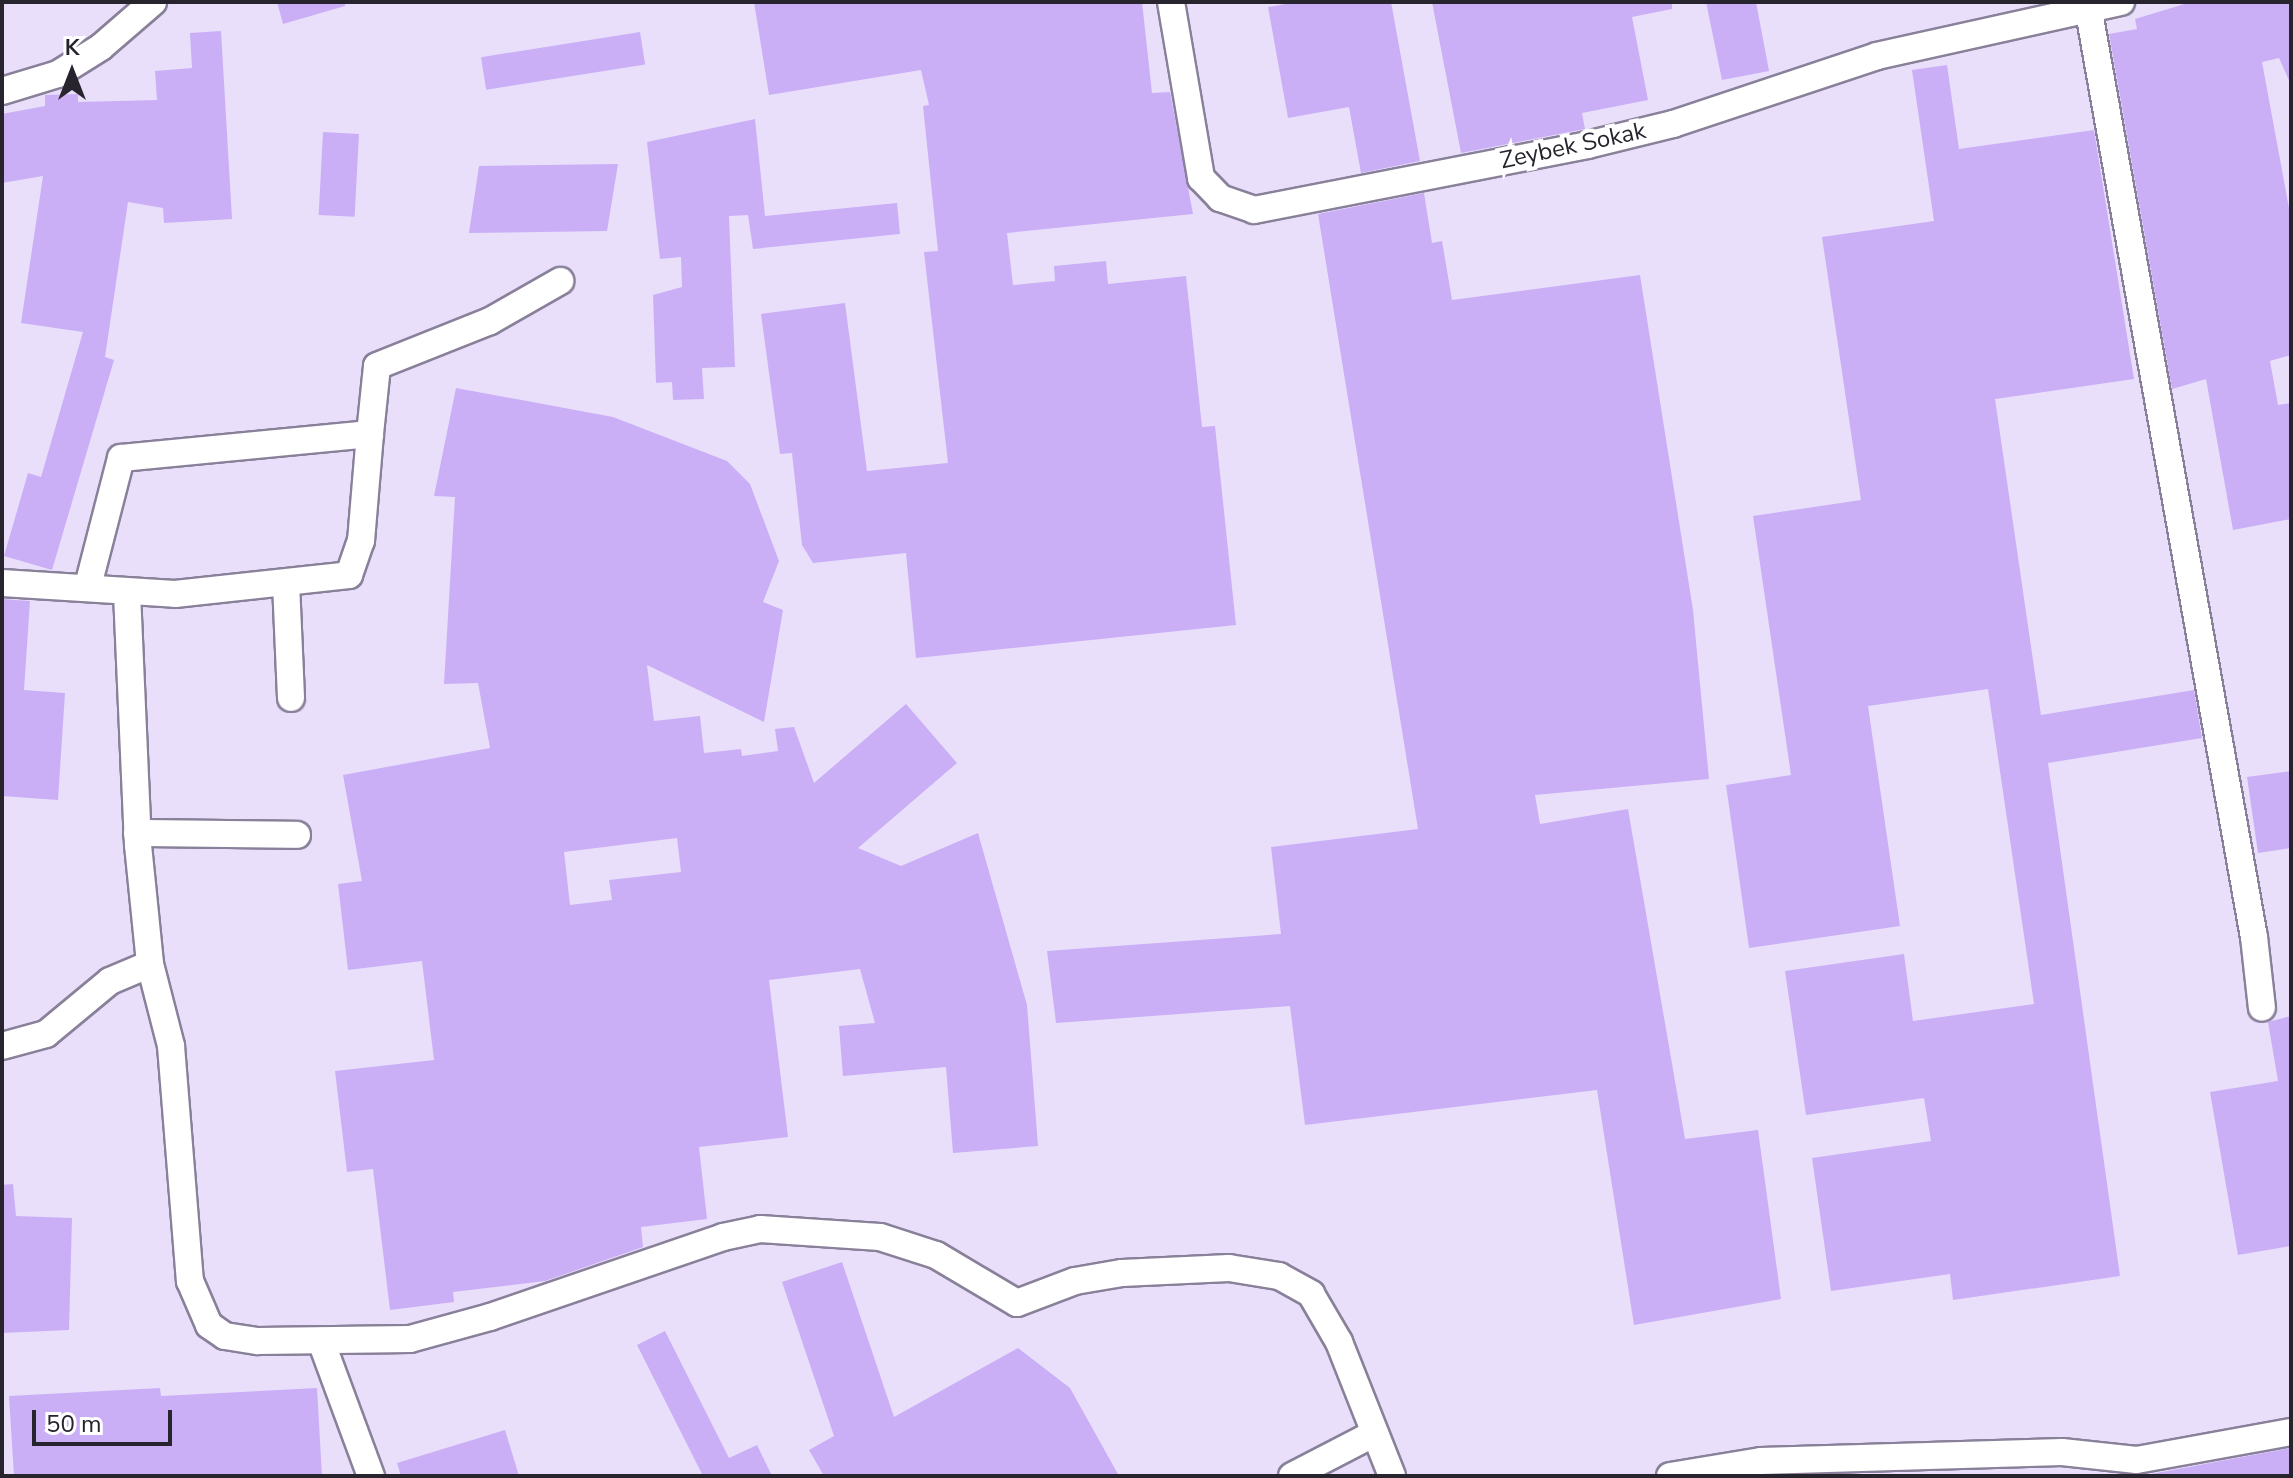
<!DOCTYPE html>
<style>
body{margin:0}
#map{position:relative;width:2293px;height:1478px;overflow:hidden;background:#e9dffb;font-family:"Nunito Sans",sans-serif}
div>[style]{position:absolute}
.building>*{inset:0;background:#caaff7;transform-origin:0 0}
.roads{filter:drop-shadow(2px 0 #898099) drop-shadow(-2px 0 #898099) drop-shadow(0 2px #898099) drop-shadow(0 -2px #898099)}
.minor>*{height:26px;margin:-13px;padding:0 13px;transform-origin:13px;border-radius:13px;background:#fff}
span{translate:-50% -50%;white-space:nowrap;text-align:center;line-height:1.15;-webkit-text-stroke:8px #fff;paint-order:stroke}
.street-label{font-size:24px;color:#27242e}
.frame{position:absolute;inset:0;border:4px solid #27242e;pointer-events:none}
.north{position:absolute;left:32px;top:32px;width:80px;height:80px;-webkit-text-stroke:6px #fff;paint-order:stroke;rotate:0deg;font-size:22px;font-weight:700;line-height:32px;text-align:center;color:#27242e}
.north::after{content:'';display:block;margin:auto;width:28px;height:36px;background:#27242e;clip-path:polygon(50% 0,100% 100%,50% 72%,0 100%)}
.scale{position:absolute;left:32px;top:1410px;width:140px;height:36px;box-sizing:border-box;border:4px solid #27242e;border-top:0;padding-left:10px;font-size:24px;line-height:28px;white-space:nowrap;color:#27242e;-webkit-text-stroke:6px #fff;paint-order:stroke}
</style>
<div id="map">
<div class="building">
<div style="clip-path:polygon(277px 2px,345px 2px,345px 6px,283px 24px)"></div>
<div style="clip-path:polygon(754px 2px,1142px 2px,1152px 93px,1170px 92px,1193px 214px,1007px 233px,1013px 285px,1055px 281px,1054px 266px,1106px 261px,1108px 284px,1186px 276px,1202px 427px,1215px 426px,1236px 625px,916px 658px,906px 553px,813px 563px,802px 545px,792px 453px,780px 454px,761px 314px,845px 303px,867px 471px,948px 463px,924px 252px,938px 251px,923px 106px,929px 105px,921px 70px,769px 95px)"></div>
<div style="clip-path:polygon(1297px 2px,1391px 2px,1420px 161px,1361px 173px,1349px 107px,1288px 118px,1268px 7px)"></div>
<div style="clip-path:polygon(1432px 2px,1672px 2px,1672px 9px,1632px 17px,1648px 100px,1582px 113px,1585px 129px,1461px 153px)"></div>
<div style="clip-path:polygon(1706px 2px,1756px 2px,1769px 71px,1722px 80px)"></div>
<div style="clip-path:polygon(2191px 2px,2291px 2px,2291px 85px,2279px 58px,2262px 62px,2291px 219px,2291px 355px,2270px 361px,2278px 405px,2291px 403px,2291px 519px,2233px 530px,2206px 379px,2172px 389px,2109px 34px,2137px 29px,2135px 19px)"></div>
<div style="clip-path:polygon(221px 31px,232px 219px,164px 223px,163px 208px,128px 202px,105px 357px,114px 360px,52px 570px,4px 556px,28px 473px,41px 477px,83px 332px,21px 323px,43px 176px,2px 183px,2px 114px,45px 106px,45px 95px,78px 94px,78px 102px,157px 100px,155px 71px,192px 68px,190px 33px)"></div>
<div style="left:640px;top:32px;width:33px;height:161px;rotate:81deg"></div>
<div style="clip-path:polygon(1947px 65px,1959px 149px,2094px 130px,2134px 379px,1995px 399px,2041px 715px,2194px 690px,2202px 738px,2048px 763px,2120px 1276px,1953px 1300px,1950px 1274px,1831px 1291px,1812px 1158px,1931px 1141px,1924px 1098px,1806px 1115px,1785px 971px,1904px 954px,1913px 1021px,2034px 1004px,1988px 689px,1868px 706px,1900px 926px,1749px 948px,1726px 785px,1791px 775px,1753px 516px,1861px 500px,1822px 237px,1934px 221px,1912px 70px)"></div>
<div style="clip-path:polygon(755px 119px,765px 216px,897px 203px,900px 234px,753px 249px,748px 215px,729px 216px,735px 367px,702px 368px,704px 399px,673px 400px,672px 382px,656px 383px,653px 295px,682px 287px,681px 257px,660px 259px,647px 142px)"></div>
<div style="left:323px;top:132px;width:36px;height:83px;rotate:3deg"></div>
<div style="clip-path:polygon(618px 164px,607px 231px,469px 233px,479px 166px)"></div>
<div style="clip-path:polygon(1424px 193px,1432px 243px,1442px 241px,1452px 300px,1640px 275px,1693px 610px,1709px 779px,1535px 795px,1540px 824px,1628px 809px,1685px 1139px,1758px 1130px,1781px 1299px,1634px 1325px,1597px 1090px,1305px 1125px,1290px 1006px,1056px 1023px,1047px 951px,1281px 934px,1271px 847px,1418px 829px,1318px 214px)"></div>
<div style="clip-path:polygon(evenodd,456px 388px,613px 417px,727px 461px,750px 484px,779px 561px,763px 602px,783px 610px,764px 722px,647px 665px,654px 721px,700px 716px,704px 753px,741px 749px,742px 756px,778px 751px,775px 729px,794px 727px,814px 783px,906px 704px,957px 763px,858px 848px,901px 866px,978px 833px,1027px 1005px,1038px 1146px,953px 1153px,946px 1067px,843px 1076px,839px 1026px,875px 1023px,860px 969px,769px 980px,788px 1137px,699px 1147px,707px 1219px,641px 1227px,643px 1247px,545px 1281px,453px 1292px,454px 1302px,390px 1310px,373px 1169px,347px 1172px,335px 1071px,434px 1060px,422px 961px,348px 970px,338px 884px,362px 881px,343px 775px,490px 748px,478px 683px,444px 684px,455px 497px,434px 496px,456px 388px,677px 838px,681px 872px,609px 880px,612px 900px,570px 905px,564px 852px,677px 838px)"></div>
<div style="clip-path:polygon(2px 599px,30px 601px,24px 690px,65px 693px,58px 800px,2px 796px)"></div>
<div style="clip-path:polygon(2291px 771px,2291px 848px,2258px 853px,2247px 777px)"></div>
<div style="clip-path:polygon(2291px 1016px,2291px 1246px,2238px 1255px,2210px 1092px,2278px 1081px,2268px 1022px)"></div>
<div style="clip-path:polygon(13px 1184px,16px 1216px,72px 1218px,69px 1330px,2px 1333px,2px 1185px)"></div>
<div style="clip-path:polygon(842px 1262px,894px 1417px,1018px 1348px,1070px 1388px,1119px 1476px,824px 1476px,809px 1450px,834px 1436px,782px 1282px)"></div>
<div style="clip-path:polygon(665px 1331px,729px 1458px,757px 1445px,772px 1476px,703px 1476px,637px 1345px)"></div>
<div style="clip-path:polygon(160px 1388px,161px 1396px,317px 1388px,322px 1476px,14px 1476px,9px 1396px)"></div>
<div style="clip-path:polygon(505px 1430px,519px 1476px,401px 1476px,397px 1463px)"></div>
<div style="clip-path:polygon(2291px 1448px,2291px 1476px,2152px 1476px,2151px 1474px)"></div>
</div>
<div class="roads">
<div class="minor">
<div style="left:1171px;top:2px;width:179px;rotate:80.3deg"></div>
<div style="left:1201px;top:178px;width:28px;rotate:46deg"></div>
<div style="left:1220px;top:198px;width:36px;rotate:19deg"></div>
<div style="left:1254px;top:210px;width:339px;rotate:-11deg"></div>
<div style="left:1587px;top:145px;width:89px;rotate:-13.7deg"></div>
<div style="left:1673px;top:124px;width:215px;rotate:-18.4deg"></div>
<div style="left:1877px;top:56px;width:250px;rotate:-12.5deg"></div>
<div style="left:2089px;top:12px;width:940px;rotate:79.89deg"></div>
<div style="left:2254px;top:937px;width:71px;rotate:83.6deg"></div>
<div style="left:2px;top:91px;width:59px;rotate:-16.9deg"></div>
<div style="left:58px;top:74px;width:51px;rotate:-32.1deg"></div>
<div style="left:101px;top:47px;width:69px;rotate:-40.9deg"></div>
<div style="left:370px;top:434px;width:68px;rotate:-84.1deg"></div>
<div style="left:377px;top:366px;width:122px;rotate:-21.7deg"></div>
<div style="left:490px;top:321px;width:81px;rotate:-29.7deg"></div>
<div style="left:2px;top:583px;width:173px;rotate:3.6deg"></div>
<div style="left:175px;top:594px;width:175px;rotate:-6.2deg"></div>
<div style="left:349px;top:575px;width:36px;rotate:-71deg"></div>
<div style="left:361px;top:541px;width:107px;rotate:-85.2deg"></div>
<div style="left:370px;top:434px;width:250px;rotate:174.5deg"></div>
<div style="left:121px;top:458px;width:132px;rotate:104.5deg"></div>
<div style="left:286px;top:583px;width:115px;rotate:87.5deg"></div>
<div style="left:127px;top:593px;width:252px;rotate:87.5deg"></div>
<div style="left:138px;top:845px;width:120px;rotate:84.2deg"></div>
<div style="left:150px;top:964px;width:85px;rotate:75.6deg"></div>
<div style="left:171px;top:1046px;width:236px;rotate:85.4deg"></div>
<div style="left:190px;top:1281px;width:48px;rotate:66.6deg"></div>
<div style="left:209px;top:1325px;width:19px;rotate:35deg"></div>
<div style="left:225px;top:1336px;width:33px;rotate:9deg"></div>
<div style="left:258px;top:1341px;width:152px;rotate:-0.8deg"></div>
<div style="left:410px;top:1339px;width:83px;rotate:-15.4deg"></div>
<div style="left:490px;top:1317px;width:246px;rotate:-18.9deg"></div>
<div style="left:723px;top:1237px;width:38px;rotate:-12deg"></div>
<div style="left:760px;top:1229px;width:120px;rotate:3.8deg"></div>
<div style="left:880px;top:1237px;width:59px;rotate:17.8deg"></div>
<div style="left:936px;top:1255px;width:94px;rotate:30.7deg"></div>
<div style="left:1017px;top:1303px;width:62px;rotate:-20.8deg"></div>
<div style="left:1075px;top:1281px;width:48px;rotate:-9.7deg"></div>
<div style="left:1122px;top:1273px;width:107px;rotate:-2.7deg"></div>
<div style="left:1229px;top:1268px;width:51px;rotate:9.1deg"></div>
<div style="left:1279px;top:1276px;width:37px;rotate:29deg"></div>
<div style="left:1311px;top:1294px;width:56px;rotate:59.7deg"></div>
<div style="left:1339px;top:1342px;width:144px;rotate:68.4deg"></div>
<div style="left:137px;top:833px;width:160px;rotate:0.7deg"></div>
<div style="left:2px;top:1046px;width:46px;rotate:-15.3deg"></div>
<div style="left:46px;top:1034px;width:83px;rotate:-39.6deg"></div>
<div style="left:110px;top:981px;width:43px;rotate:-23deg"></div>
<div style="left:321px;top:1341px;width:144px;rotate:69.7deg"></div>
<div style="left:1292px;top:1476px;width:93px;rotate:-27.4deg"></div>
<div style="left:1670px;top:1476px;width:92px;rotate:-9.4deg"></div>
<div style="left:1761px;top:1461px;width:301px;rotate:-1.7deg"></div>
<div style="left:2062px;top:1452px;width:75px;rotate:6.1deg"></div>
<div style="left:2137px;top:1460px;width:157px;rotate:-10.3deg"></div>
</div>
</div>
<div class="street-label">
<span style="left:1573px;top:146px;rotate:-12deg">Zeybek Sokak</span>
</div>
<div class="frame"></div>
<div class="north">K</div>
<div class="scale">50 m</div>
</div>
